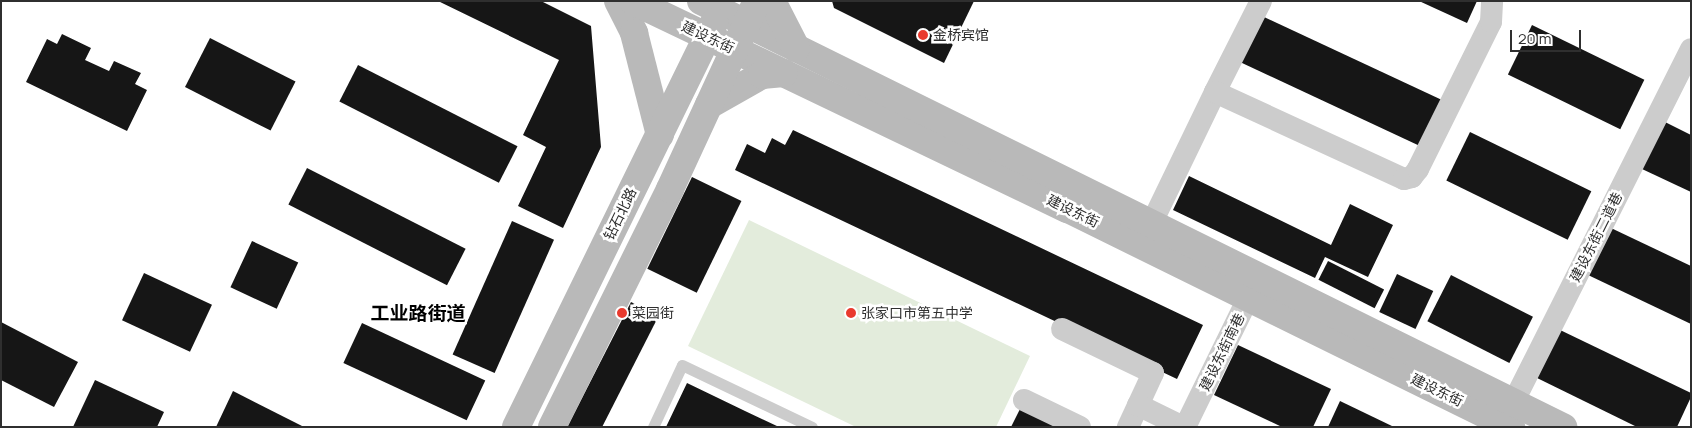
<!DOCTYPE html>
<meta charset="utf-8">
<style>
body{margin:0}
#map{position:relative;width:1692px;height:428px;overflow:hidden;background:#fff;font-family:Manrope,"Noto Sans SC",sans-serif}
div>[style]{position:absolute}
.green>*{inset:0;background:#e3ecdc}
.building>*{inset:0;background:#161616;transform-origin:0 0}
.lane>*{height:11px;margin:-5.5px;padding:0 5.5px;transform-origin:5.5px;border-radius:5.5px;background:#ccc}
.street>*{height:22px;margin:-11px;padding:0 11px;transform-origin:11px;border-radius:11px;background:#ccc}
.secondary>*{height:28px;margin:-14px;padding:0 14px;transform-origin:14px;border-radius:14px;background:#b9b9b9}
.dots>*{width:14px;height:14px;translate:-50% -50%;box-sizing:border-box;border:2px solid #fff;border-radius:50%}
span{translate:-50% -50%;white-space:nowrap;text-align:center;line-height:1.15;-webkit-text-stroke:5px #fff;paint-order:stroke}
.poi-label{font-size:14px;color:#2f2f2f}
.left{translate:0 -50%;text-align:left}
.street-label{font-size:14px;color:#2f2f2f}
.district-label{font-size:19px;color:#000;font-weight:700}
.frame{position:absolute;inset:0;border:2px solid #2f2f2f;pointer-events:none}
.scale{position:absolute;left:1510px;top:30px;width:71px;height:22px;box-sizing:border-box;border:2px solid #2f2f2f;border-top:0;padding-left:6px;font-size:15px;line-height:18px;white-space:nowrap;color:#2f2f2f;-webkit-text-stroke:4px #fff;paint-order:stroke}
</style>
<div id="map">
<div class="green">
<div style="clip-path:polygon(749px 220px,1030px 356px,996px 427px,856px 427px,688px 346px)"></div>
</div>
<div class="building">
<div style="clip-path:polygon(438px 1px,541px 1px,591px 26px,601px 147px,563px 228px,518px 206px,546px 147px,523px 135px,559px 60px)"></div>
<div style="clip-path:polygon(832px 1px,974px 1px,944px 63px,834px 8px)"></div>
<div style="clip-path:polygon(1419px 1px,1477px 1px,1467px 23px)"></div>
<div style="left:1262px;top:16px;width:198px;height:51px;rotate:25deg"></div>
<div style="left:1532px;top:25px;width:125px;height:55px;rotate:26deg"></div>
<div style="clip-path:polygon(62px 34px,91px 48px,85px 60px,109px 71px,114px 61px,141px 73px,135px 84px,147px 90px,127px 131px,26px 82px,47px 39px,57px 44px)"></div>
<div style="left:210px;top:38px;width:96px;height:55px;rotate:27deg"></div>
<div style="left:358px;top:65px;width:179px;height:41px;rotate:27deg"></div>
<div style="clip-path:polygon(1665px 122px,1691px 135px,1691px 192px,1642px 169px)"></div>
<div style="clip-path:polygon(793px 130px,1203px 325px,1177px 379px,735px 170px,747px 144px,765px 153px,772px 138px,785px 145px)"></div>
<div style="left:1470px;top:132px;width:135px;height:54px;rotate:26deg"></div>
<div style="left:307px;top:168px;width:178px;height:41px;rotate:27deg"></div>
<div style="clip-path:polygon(1189px 176px,1331px 245px,1350px 204px,1393px 225px,1368px 277px,1325px 257px,1315px 278px,1173px 210px)"></div>
<div style="left:692px;top:177px;width:55px;height:102px;rotate:26deg"></div>
<div style="left:512px;top:221px;width:46px;height:146px;rotate:24deg"></div>
<div style="clip-path:polygon(1611px 228px,1691px 266px,1691px 324px,1588px 275px)"></div>
<div style="left:252px;top:241px;width:51px;height:51px;rotate:25deg"></div>
<div style="left:1328px;top:261px;width:63px;height:21px;rotate:27deg"></div>
<div style="left:144px;top:273px;width:75px;height:52px;rotate:25deg"></div>
<div style="left:1397px;top:274px;width:40px;height:42px;rotate:25deg"></div>
<div style="left:1451px;top:275px;width:92px;height:52px;rotate:27deg"></div>
<div style="left:631px;top:302px;width:31px;height:139px;rotate:27deg"></div>
<div style="clip-path:polygon(1px 322px,78px 362px,54px 407px,1px 380px)"></div>
<div style="left:362px;top:323px;width:136px;height:44px;rotate:25deg"></div>
<div style="clip-path:polygon(1558px 329px,1691px 393px,1691px 397px,1677px 427px,1637px 427px,1535px 377px)"></div>
<div style="clip-path:polygon(1238px 345px,1331px 389px,1313px 427px,1282px 427px,1214px 395px)"></div>
<div style="clip-path:polygon(95px 380px,164px 412px,157px 427px,73px 427px)"></div>
<div style="clip-path:polygon(687px 383px,745px 411px,779px 427px,666px 427px)"></div>
<div style="clip-path:polygon(233px 391px,304px 427px,216px 427px)"></div>
<div style="clip-path:polygon(1340px 401px,1394px 427px,1328px 427px)"></div>
<div style="clip-path:polygon(1023px 403px,1072px 427px,1011px 427px)"></div>
</div>
<div class="lane">
<div style="left:653px;top:427px;width:68px;rotate:-64.9deg"></div>
<div style="left:682px;top:365px;width:144px;rotate:25.5deg"></div>
</div>
<div class="street">
<div style="left:1215px;top:92px;width:102px;rotate:-63.2deg"></div>
<div style="left:1144px;top:239px;width:163px;rotate:-64.2deg"></div>
<div style="left:1215px;top:92px;width:208px;rotate:24.7deg"></div>
<div style="left:1404px;top:179px;width:8px;rotate:-14deg"></div>
<div style="left:1412px;top:177px;width:10px;rotate:-53deg"></div>
<div style="left:1418px;top:169px;width:164px;rotate:-63.6deg"></div>
<div style="left:1491px;top:22px;width:21px;rotate:-87deg"></div>
<div style="left:1062px;top:329px;width:101px;rotate:25.8deg"></div>
<div style="left:1153px;top:373px;width:60px;rotate:114.8deg"></div>
<div style="left:1024px;top:400px;width:62px;rotate:25.7deg"></div>
<div style="left:1138px;top:405px;width:50px;rotate:26.1deg"></div>
<div style="left:1501px;top:413px;width:16px;rotate:-40deg"></div>
<div style="left:1513px;top:403px;width:396px;rotate:-63.3deg"></div>
<div style="left:1185px;top:427px;width:159px;rotate:-63.9deg"></div>
</div>
<div class="secondary">
<div style="left:618px;top:1px;width:36px;rotate:63deg"></div>
<div style="left:634px;top:33px;width:105px;rotate:75.7deg"></div>
<div style="left:633px;top:1px;width:482px;rotate:25.6deg"></div>
<div style="left:1068px;top:209px;width:494px;rotate:26.2deg"></div>
<div style="left:701px;top:1px;width:962px;rotate:26.3deg"></div>
<div style="left:772px;top:1px;width:53px;rotate:62.9deg"></div>
<div style="left:709px;top:105px;width:61px;rotate:-29.5deg"></div>
<div style="left:762px;top:75px;width:22px;rotate:-5deg"></div>
<div style="left:516px;top:427px;width:451px;rotate:-63.9deg"></div>
<div style="left:552px;top:427px;width:266px;rotate:-63.6deg"></div>
<div style="left:670px;top:189px;width:207px;rotate:-65.2deg"></div>
</div>
<div class="dots">
<div style="left:923px;top:35px;background:#e93a2e"></div>
<div style="left:622px;top:313px;background:#e93a2e"></div>
<div style="left:851px;top:313px;background:#e93a2e"></div>
</div>
<div class="poi-label">
<span class="left" style="left:933px;top:35px">金桥宾馆</span>
<span class="left" style="left:632px;top:313px">菜园街</span>
<span class="left" style="left:861px;top:313px">张家口市第五中学</span>
</div>
<div class="street-label">
<span style="left:708px;top:37px;rotate:25deg">建设东街</span>
<span style="left:1073px;top:211px;rotate:26deg">建设东街</span>
<span style="left:620px;top:214px;rotate:-64deg">钻石北路</span>
<span style="left:1596px;top:237px;rotate:-63deg">建设东街二道巷</span>
<span style="left:1222px;top:352px;rotate:-64deg">建设东街南巷</span>
<span style="left:1437px;top:390px;rotate:26deg">建设东街</span>
</div>
<div class="district-label">
<span style="left:418px;top:314px">工业路街道</span>
</div>
<div class="frame"></div>
<div class="scale">20 m</div>
</div>
